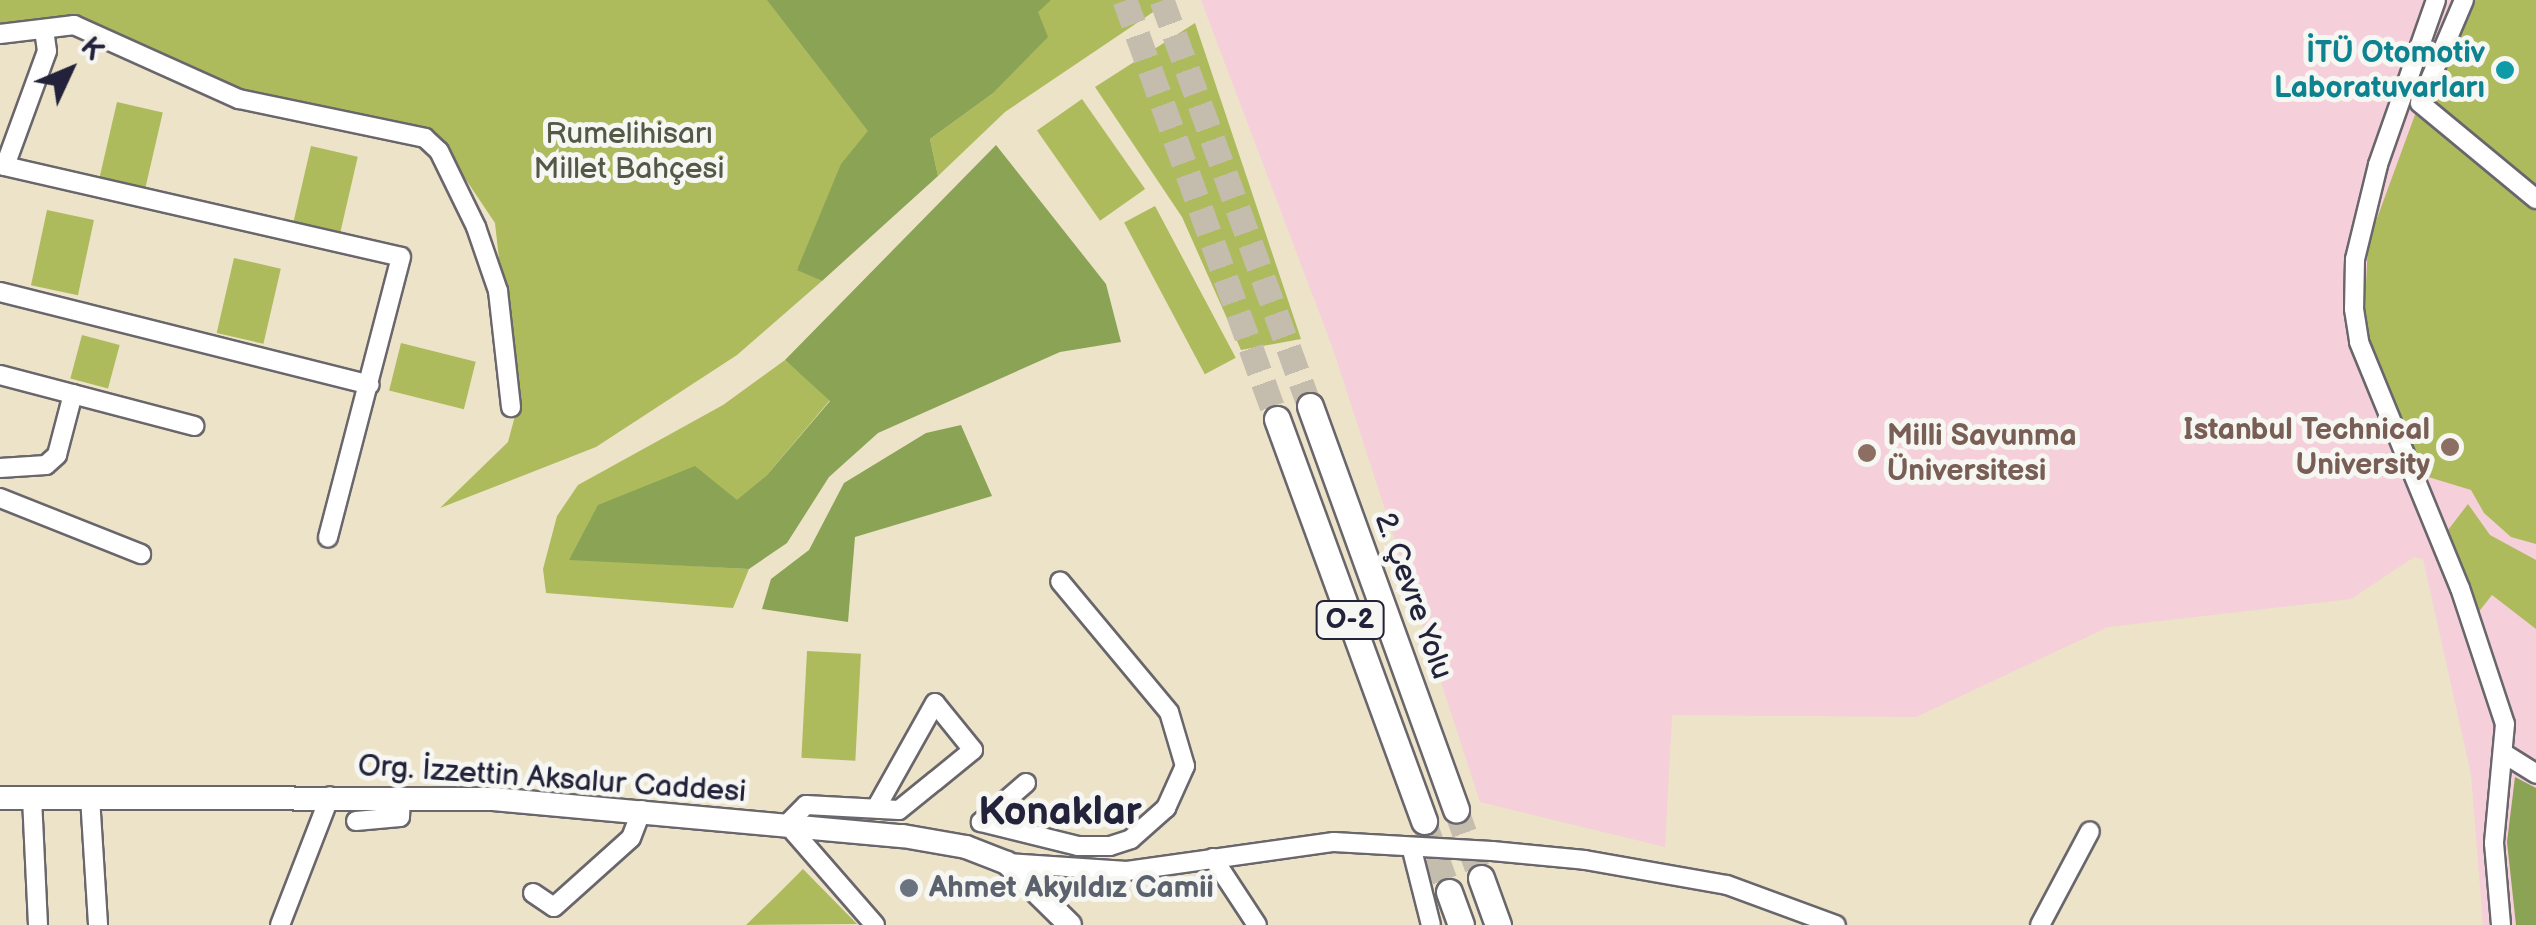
<!DOCTYPE html>
<meta charset="utf-8">
<style>
body{margin:0}
#map{position:relative;width:2536px;height:925px;overflow:hidden;background:#ede3c8;font-family:"Balsamiq Sans",sans-serif}
div>[style]{position:absolute}
.built>*{inset:0;background:#f5cfd9}
.green>*{inset:0;background:#adbb5d;transform-origin:0 0}
.forest>*{inset:0;background:#8aa354}
.highway-tunnel>*{height:25px;margin-top:-12.5px;transform-origin:0;background:repeating-linear-gradient(90deg,#c4bcac 0 25px,transparent 0 37px)}
.roads{filter:drop-shadow(2px 0 #69666c) drop-shadow(-2px 0 #69666c) drop-shadow(0 2px #69666c) drop-shadow(0 -2px #69666c)}
.minor>*{height:18px;margin:-9px;padding:0 9px;transform-origin:9px;border-radius:9px;background:#fff}
.major>*{height:22px;margin:-11px;padding:0 11px;transform-origin:11px;border-radius:11px;background:#fff}
.highway>*{height:25px;margin:-12.5px;padding:0 12.5px;transform-origin:12.5px;border-radius:12.5px;background:#fff}
.dots>*{width:28px;height:28px;translate:-50% -50%;box-sizing:border-box;border:5px solid #f6f6f2;border-radius:50%}
span{translate:-50% -50%;white-space:nowrap;text-align:center;line-height:1.15;-webkit-text-stroke:10px #f6f6f2;paint-order:stroke}
.shield-label span{padding:2px 8px;background:#f6f6f2;border:2px solid;border-radius:8px;-webkit-text-stroke-width:0}
.shield-label{font-size:28px;color:#22223b;font-weight:700}
.culture-label{font-size:30px;color:#0d838f;font-weight:700}
.right{translate:-100% -50%;text-align:right}
.park-label{font-size:30px;color:#535847}
.education-label{font-size:30px;color:#785e54;font-weight:700}
.left{translate:0 -50%;text-align:left}
.street-label{font-size:30px;color:#22223b}
.worship-label{font-size:30px;color:#5b616d;font-weight:700}
.district-label{font-size:40px;color:#22223b;font-weight:700}
.north{position:absolute;left:20px;top:20px;width:100px;height:100px;-webkit-text-stroke:8px #f6f6f2;paint-order:stroke;rotate:46deg;font-size:28px;font-weight:700;line-height:40px;text-align:center;color:#22223b}
.north::after{content:'';display:block;margin:auto;width:35px;height:45px;background:#22223b;clip-path:polygon(50% 0,100% 100%,50% 72%,0 100%)}
</style>
<div id="map">
<div class="built">
<div style="clip-path:polygon(1201px 0,2536px 0,2536px 925px,2483px 925px,2471px 774px,2423px 559px,2414px 557px,2351px 599px,2108px 627px,1916px 717px,1672px 715px,1665px 847px,1480px 802px,1333px 349px)"></div>
</div>
<div class="green">
<div style="clip-path:polygon(0 0,1171px 0,1005px 112px,938px 176px,930px 139px,992px 94px,1038px 12px,797px 269px,822px 281px,737px 355px,596px 447px,440px 508px,508px 442px,516px 412px,495px 223px,438px 138px,235px 94px,72px 20px,0 29px)"></div>
<div style="clip-path:polygon(2457px 0,2536px 0,2536px 544px,2511px 537px,2484px 513px,2471px 490px,2425px 476px,2364px 327px,2368px 243px)"></div>
<div style="clip-path:polygon(1195px 23px,1301px 339px,1241px 350px,1182px 217px,1095px 87px)"></div>
<div style="left:1082px;top:99px;width:110px;height:55px;rotate:55deg"></div>
<div style="left:117px;top:102px;width:47px;height:77px;rotate:13deg"></div>
<div style="left:311px;top:146px;width:48px;height:77px;rotate:13deg"></div>
<div style="left:1155px;top:206px;width:172px;height:35px;rotate:62deg"></div>
<div style="left:47px;top:210px;width:48px;height:77px;rotate:12deg"></div>
<div style="left:234px;top:258px;width:48px;height:77px;rotate:13deg"></div>
<div style="left:82px;top:335px;width:39px;height:45px;rotate:15deg"></div>
<div style="left:401px;top:343px;width:77px;height:49px;rotate:14deg"></div>
<div style="clip-path:polygon(785px 360px,830px 400px,767px 475px,737px 501px,569px 559px,749px 569px,733px 608px,546px 593px,543px 569px,557px 516px,578px 485px,723px 405px)"></div>
<div style="clip-path:polygon(2468px 504px,2490px 535px,2536px 560px,2536px 629px,2492px 595px,2477px 614px,2448px 530px)"></div>
<div style="left:807px;top:651px;width:54px;height:107px;rotate:3deg"></div>
<div style="clip-path:polygon(803px 869px,857px 924px,746px 925px,776px 896px)"></div>
</div>
<div class="forest">
<div style="clip-path:polygon(767px 0,1051px 0,1038px 12px,1048px 37px,992px 94px,930px 139px,938px 176px,822px 281px,797px 270px,841px 164px,868px 131px)"></div>
<div style="clip-path:polygon(996px 145px,1106px 284px,1121px 342px,1060px 352px,878px 433px,829px 477px,787px 543px,749px 569px,569px 560px,598px 505px,695px 466px,737px 500px,767px 475px,830px 401px,785px 360px)"></div>
<div style="clip-path:polygon(961px 425px,992px 496px,855px 537px,848px 622px,762px 609px,771px 579px,809px 550px,844px 483px,926px 433px)"></div>
<div style="clip-path:polygon(2515px 777px,2536px 788px,2536px 925px,2516px 925px,2507px 842px)"></div>
</div>
<div class="highway-tunnel">
<div style="left:1125px;top:0;width:446px;rotate:70.1deg"></div>
<div style="left:1162px;top:0;width:432px;rotate:70deg"></div>
<div style="left:1456px;top:809px;width:73px;rotate:70.1deg"></div>
<div style="left:1424px;top:821px;width:75px;rotate:70.6deg"></div>
</div>
<div class="roads">
<div class="minor">
<div style="left:2436px;top:0;width:175px;rotate:109.4deg"></div>
<div style="left:2378px;top:165px;width:97px;rotate:103.7deg"></div>
<div style="left:2355px;top:259px;width:50px;rotate:91.1deg"></div>
<div style="left:2354px;top:309px;width:33px;rotate:81deg"></div>
<div style="left:2359px;top:342px;width:266px;rotate:67.7deg"></div>
<div style="left:2460px;top:588px;width:143px;rotate:71.7deg"></div>
<div style="left:2505px;top:724px;width:120px;rotate:95.3deg"></div>
<div style="left:2494px;top:843px;width:82px;rotate:85.1deg"></div>
<div style="left:2464px;top:0;width:112px;rotate:113.1deg"></div>
<div style="left:2420px;top:103px;width:151px;rotate:39.6deg"></div>
<div style="left:0;top:34px;width:75px;rotate:-6.9deg"></div>
<div style="left:74px;top:25px;width:181px;rotate:24.2deg"></div>
<div style="left:239px;top:99px;width:190px;rotate:11.8deg"></div>
<div style="left:425px;top:138px;width:19px;rotate:43deg"></div>
<div style="left:439px;top:151px;width:85px;rotate:64deg"></div>
<div style="left:476px;top:227px;width:68px;rotate:71deg"></div>
<div style="left:498px;top:291px;width:117px;rotate:83.6deg"></div>
<div style="left:0;top:165px;width:411px;rotate:12.9deg"></div>
<div style="left:401px;top:257px;width:290px;rotate:104.6deg"></div>
<div style="left:5px;top:166px;width:122px;rotate:-69.9deg"></div>
<div style="left:47px;top:51px;width:21px;rotate:-98deg"></div>
<div style="left:0;top:292px;width:381px;rotate:14.1deg"></div>
<div style="left:0;top:375px;width:201px;rotate:14.7deg"></div>
<div style="left:0;top:468px;width:46px;rotate:-3.7deg"></div>
<div style="left:46px;top:465px;width:15px;rotate:-42deg"></div>
<div style="left:57px;top:455px;width:63px;rotate:-75.3deg"></div>
<div style="left:0;top:498px;width:152px;rotate:21.7deg"></div>
<div style="left:2503px;top:753px;width:39px;rotate:32deg"></div>
<div style="left:1026px;top:783px;width:60px;rotate:139.1deg"></div>
<div style="left:981px;top:822px;width:100px;rotate:13.9deg"></div>
<div style="left:1078px;top:846px;width:32px"></div>
<div style="left:1110px;top:846px;width:22px;rotate:-18deg"></div>
<div style="left:1131px;top:839px;width:47px;rotate:-41.5deg"></div>
<div style="left:1166px;top:808px;width:46px;rotate:-65.7deg"></div>
<div style="left:1185px;top:766px;width:56px;rotate:-106.5deg"></div>
<div style="left:1169px;top:712px;width:170px;rotate:-129.8deg"></div>
<div style="left:90px;top:797px;width:128px;rotate:86.4deg"></div>
<div style="left:32px;top:798px;width:127px;rotate:87.3deg"></div>
<div style="left:356px;top:821px;width:44px;rotate:-5.2deg"></div>
<div style="left:400px;top:817px;width:20px;rotate:-87deg"></div>
<div style="left:1412px;top:850px;width:77px;rotate:75.8deg"></div>
<div style="left:1213px;top:858px;width:80px;rotate:56.7deg"></div>
<div style="left:1007px;top:863px;width:120px;rotate:3.8deg"></div>
<div style="left:1127px;top:871px;width:209px;rotate:-8deg"></div>
<div style="left:1334px;top:842px;width:158px;rotate:3.3deg"></div>
<div style="left:1492px;top:851px;width:93px;rotate:5.5deg"></div>
<div style="left:1585px;top:860px;width:144px;rotate:10deg"></div>
<div style="left:1727px;top:885px;width:116px;rotate:20.2deg"></div>
<div style="left:533px;top:893px;width:25px;rotate:34deg"></div>
<div style="left:554px;top:907px;width:103px;rotate:-41.9deg"></div>
<div style="left:631px;top:838px;width:30px;rotate:-69deg"></div>
<div style="left:280px;top:925px;width:138px;rotate:-68.8deg"></div>
<div style="left:875px;top:925px;width:134px;rotate:-131.1deg"></div>
<div style="left:787px;top:824px;width:27px;rotate:-45deg"></div>
<div style="left:806px;top:805px;width:93px;rotate:3.1deg"></div>
<div style="left:899px;top:810px;width:46px;rotate:-38.9deg"></div>
<div style="left:935px;top:781px;width:49px;rotate:-39.2deg"></div>
<div style="left:973px;top:750px;width:60px;rotate:-129deg"></div>
<div style="left:935px;top:703px;width:120px;rotate:119.3deg"></div>
<div style="left:2040px;top:925px;width:106px;rotate:-62deg"></div>
</div>
<div class="major">
<div style="left:0;top:798px;width:493px;rotate:0.1deg"></div>
<div style="left:493px;top:799px;width:412px;rotate:5.2deg"></div>
<div style="left:903px;top:836px;width:64px;rotate:9.9deg"></div>
<div style="left:966px;top:847px;width:44px;rotate:21.3deg"></div>
<div style="left:1007px;top:863px;width:88px;rotate:44.5deg"></div>
</div>
<div class="highway">
<div style="left:1310px;top:406px;width:429px;rotate:70.1deg"></div>
<div style="left:1277px;top:419px;width:428px;rotate:69.9deg"></div>
<div style="left:1481px;top:878px;width:50px;rotate:70.1deg"></div>
<div style="left:1449px;top:892px;width:35px;rotate:70deg"></div>
</div>
</div>
<div class="dots">
<div style="left:2505px;top:70px;background:#0f9aa8"></div>
<div style="left:2450px;top:447px;background:#8d6e63"></div>
<div style="left:1867px;top:453px;background:#8d6e63"></div>
<div style="left:909px;top:888px;background:#6b7280"></div>
</div>
<div class="shield-label">
<span style="left:1350px;top:620px">O-2</span>
</div>
<div class="culture-label">
<span class="right" style="left:2485px;top:70px">İTÜ Otomotiv<br>Laboratuvarları</span>
</div>
<div class="park-label">
<span style="left:629px;top:151px">Rumelihisarı<br>Millet Bahçesi</span>
</div>
<div class="education-label">
<span class="right" style="left:2430px;top:447px">Istanbul Technical<br>University</span>
<span class="left" style="left:1887px;top:453px">Milli Savunma<br>Üniversitesi</span>
</div>
<div class="street-label">
<span style="left:1413px;top:596px;rotate:70deg">2. Çevre Yolu</span>
<span style="left:552px;top:779px;rotate:4deg">Org. İzzettin Aksalur Caddesi</span>
</div>
<div class="worship-label">
<span class="left" style="left:929px;top:888px">Ahmet Akyıldız Camii</span>
</div>
<div class="district-label">
<span style="left:1060px;top:812px">Konaklar</span>
</div>
<div class="north">K</div>
</div>
